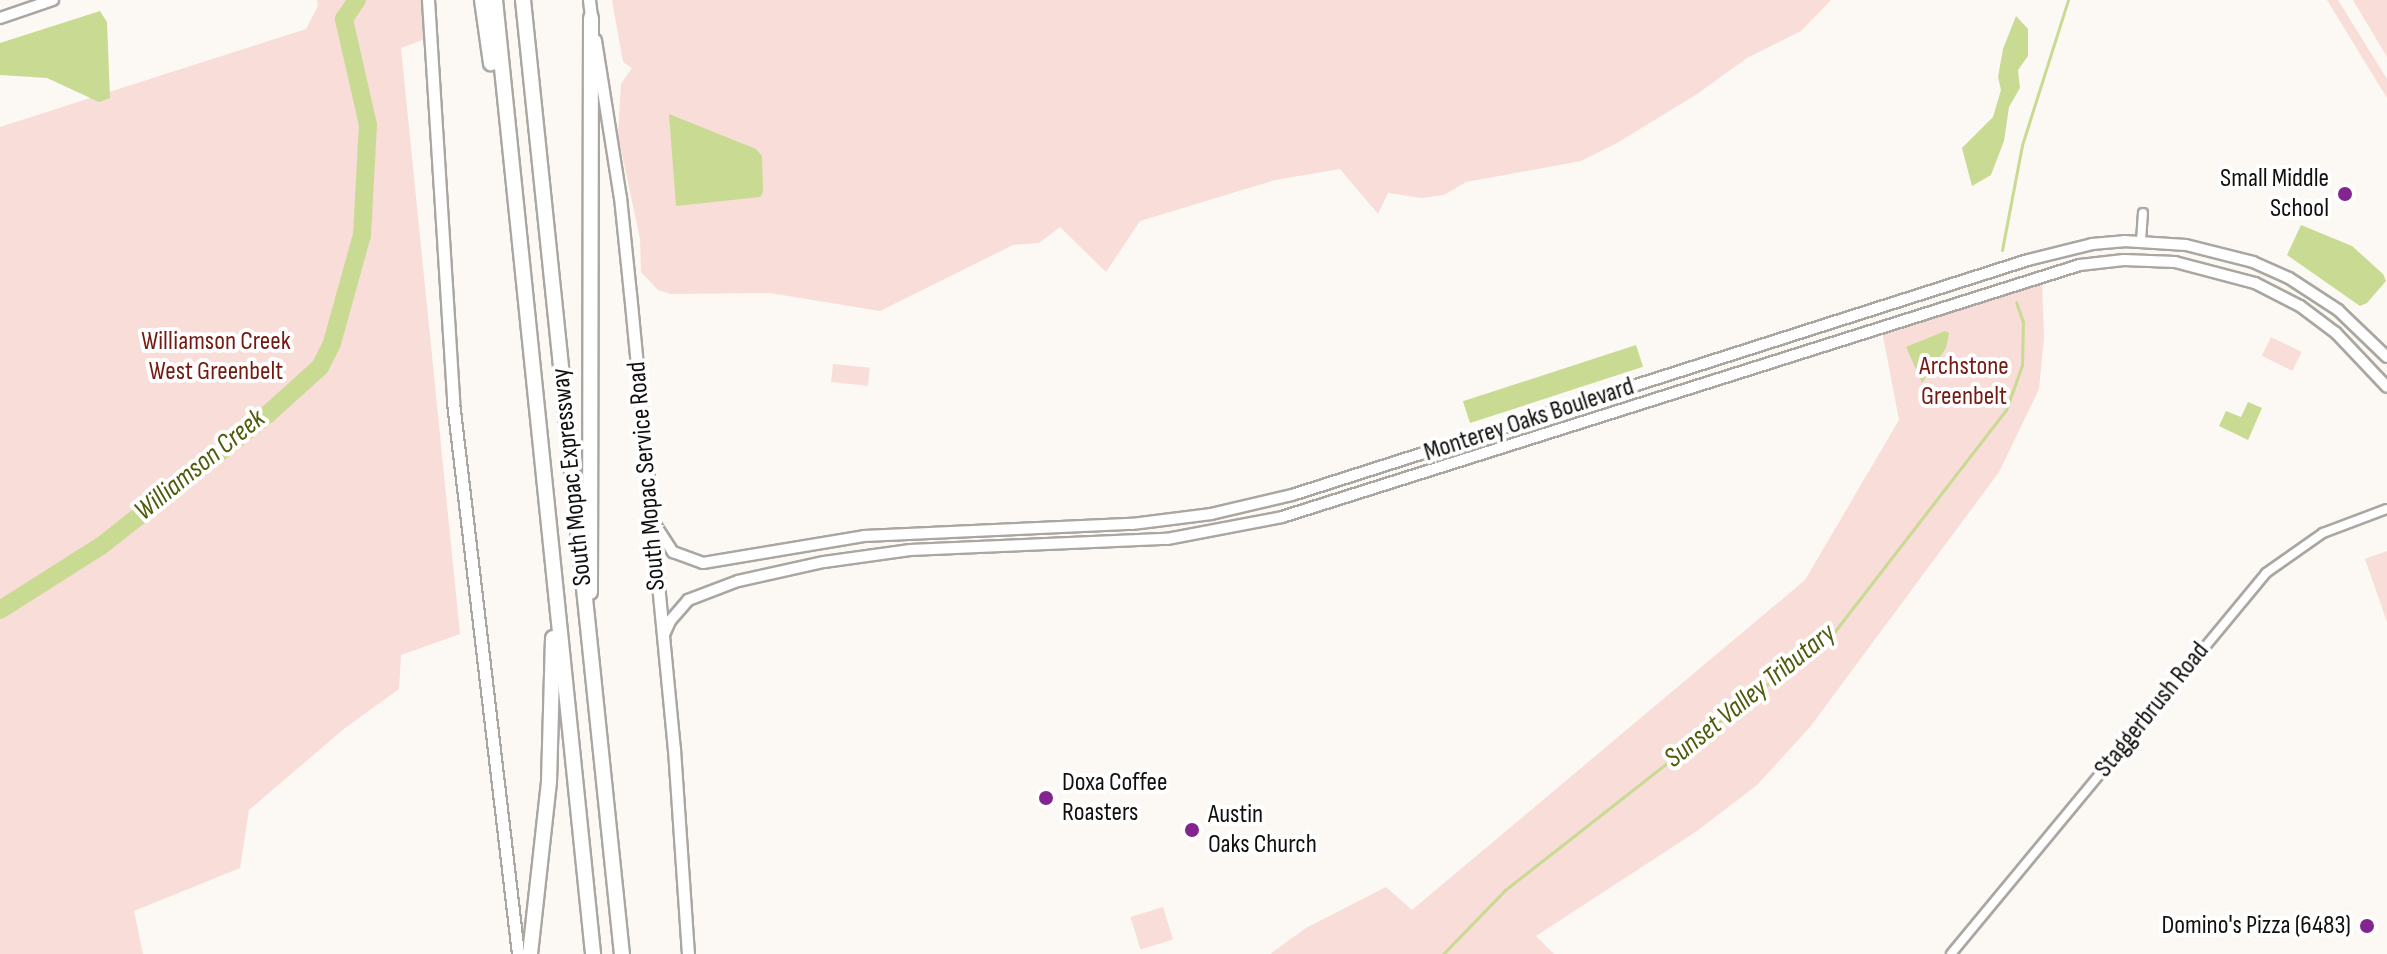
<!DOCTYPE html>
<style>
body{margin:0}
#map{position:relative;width:2387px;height:954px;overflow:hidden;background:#fcf8f3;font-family:"Sofia Sans Condensed",sans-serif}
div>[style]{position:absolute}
.green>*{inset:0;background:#f8ddd8;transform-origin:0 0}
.water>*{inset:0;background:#c9da93;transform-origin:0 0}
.stream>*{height:3px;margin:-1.5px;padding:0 1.5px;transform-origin:1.5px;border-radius:1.5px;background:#c9da93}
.river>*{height:18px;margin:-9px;padding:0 9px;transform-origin:9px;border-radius:9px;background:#c9da93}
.roads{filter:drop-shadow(2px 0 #aaa6a1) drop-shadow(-2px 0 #aaa6a1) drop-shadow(0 2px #aaa6a1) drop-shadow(0 -2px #aaa6a1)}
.minor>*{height:8px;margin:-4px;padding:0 4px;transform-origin:4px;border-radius:4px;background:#fff}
.tertiary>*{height:10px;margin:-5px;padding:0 5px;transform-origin:5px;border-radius:5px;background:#fff}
.secondary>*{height:11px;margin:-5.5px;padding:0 5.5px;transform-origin:5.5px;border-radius:5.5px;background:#fff}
.motorway>*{height:14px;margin:-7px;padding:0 7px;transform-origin:7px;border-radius:7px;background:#fff}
.dots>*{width:22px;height:22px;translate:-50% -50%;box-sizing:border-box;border:4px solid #fff;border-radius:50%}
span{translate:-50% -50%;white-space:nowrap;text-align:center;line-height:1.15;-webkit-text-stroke:8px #fff;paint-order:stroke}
.poi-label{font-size:26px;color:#11100e}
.right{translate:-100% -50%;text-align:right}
.left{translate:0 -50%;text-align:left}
.park-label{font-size:26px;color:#731a12}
.street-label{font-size:26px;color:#11100e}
.water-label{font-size:28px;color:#4e5c0c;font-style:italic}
</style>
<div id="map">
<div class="green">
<div style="clip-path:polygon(317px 0,428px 0,430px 37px,401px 48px,460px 634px,401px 655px,399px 689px,345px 728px,249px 810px,240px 868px,134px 911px,143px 954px,0 954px,0 127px,306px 29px,318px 6px)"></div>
<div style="clip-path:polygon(612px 0,1831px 0,1801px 31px,1747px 58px,1697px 94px,1617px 143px,1581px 161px,1466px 182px,1444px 195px,1422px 198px,1388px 193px,1378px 214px,1340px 169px,1275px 180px,1140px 221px,1106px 272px,1060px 227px,1039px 243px,1013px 245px,880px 311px,770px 293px,670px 294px,658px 290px,641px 272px,640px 239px,618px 135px,621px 84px,632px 68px,623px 62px)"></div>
<div style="clip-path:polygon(2327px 0,2338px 0,2387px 79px,2387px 98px)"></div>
<div style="clip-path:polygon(2353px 0,2387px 0,2387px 57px)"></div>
<div style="clip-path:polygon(2042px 281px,2044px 337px,2039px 389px,1999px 472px,1810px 727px,1757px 785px,1697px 831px,1536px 936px,1554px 954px,1270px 954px,1306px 928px,1386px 887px,1412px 910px,1805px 580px,1899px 420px,1882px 331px)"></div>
<div style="left:2271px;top:337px;width:34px;height:21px;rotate:26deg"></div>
<div style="left:833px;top:364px;width:37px;height:18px;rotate:6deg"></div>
<div style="clip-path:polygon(2387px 551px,2387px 622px,2365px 559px)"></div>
<div style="left:1163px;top:907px;width:34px;height:34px;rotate:73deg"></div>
</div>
<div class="water">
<div style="clip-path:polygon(100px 11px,107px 22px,110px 98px,99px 102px,47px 78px,0 75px,0 43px)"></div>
<div style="clip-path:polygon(2016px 16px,2028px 29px,2028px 56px,2018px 70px,2020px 88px,2009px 107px,2004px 141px,1991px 175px,1972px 186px,1962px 148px,1993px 117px,2001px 90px,1998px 77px,2003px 49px)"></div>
<div style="clip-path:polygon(669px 114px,756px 149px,762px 156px,763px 192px,760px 197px,676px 206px)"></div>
<div style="clip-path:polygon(2301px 225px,2352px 246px,2383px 274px,2386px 281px,2367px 303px,2360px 306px,2287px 255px)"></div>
<div style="clip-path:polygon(1945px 331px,1949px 333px,1946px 348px,1922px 383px,1906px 347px)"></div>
<div style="left:1636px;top:345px;width:23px;height:182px;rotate:72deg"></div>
<div style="clip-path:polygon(2248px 402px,2262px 408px,2248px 440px,2219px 426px,2226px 411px,2241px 417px)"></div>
</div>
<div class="stream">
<div style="left:2002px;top:250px;width:107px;rotate:-79.2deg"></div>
<div style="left:2022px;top:145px;width:152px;rotate:-72.4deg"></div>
<div style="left:1443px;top:954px;width:89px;rotate:-45.9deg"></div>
<div style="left:1505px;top:890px;width:420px;rotate:-38.1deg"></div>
<div style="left:1835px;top:631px;width:279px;rotate:-52.3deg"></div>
<div style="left:2006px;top:410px;width:48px;rotate:-70.4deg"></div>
<div style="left:2022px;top:365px;width:43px;rotate:-88.7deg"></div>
<div style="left:2023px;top:322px;width:21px;rotate:-109deg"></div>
</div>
<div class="river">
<div style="left:0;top:610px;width:120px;rotate:-32.4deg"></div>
<div style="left:101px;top:546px;width:213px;rotate:-38.3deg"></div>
<div style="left:268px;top:414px;width:70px;rotate:-42.1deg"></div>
<div style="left:320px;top:367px;width:27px;rotate:-63deg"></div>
<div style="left:332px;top:343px;width:112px;rotate:-74.5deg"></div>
<div style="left:362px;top:235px;width:110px;rotate:-86.9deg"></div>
<div style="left:368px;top:125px;width:109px;rotate:-102.8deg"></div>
<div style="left:344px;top:19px;width:23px;rotate:-56deg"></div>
</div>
<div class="roads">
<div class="minor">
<div style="left:2141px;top:241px;width:28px;rotate:-86deg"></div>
<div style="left:1951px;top:954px;width:494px;rotate:-50.4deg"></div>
<div style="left:2266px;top:573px;width:70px;rotate:-35.1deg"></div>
<div style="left:2323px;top:533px;width:68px;rotate:-20.6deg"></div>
</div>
<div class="tertiary">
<div style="left:0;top:18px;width:56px;rotate:-18.8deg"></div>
<div style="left:654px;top:523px;width:35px;rotate:57deg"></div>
<div style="left:673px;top:552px;width:32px;rotate:20deg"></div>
<div style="left:703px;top:563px;width:163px;rotate:-9.5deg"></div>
<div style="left:864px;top:536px;width:268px;rotate:-2.6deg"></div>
<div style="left:1132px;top:524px;width:80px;rotate:-7.2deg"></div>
<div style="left:1211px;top:514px;width:83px;rotate:-13.2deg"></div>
<div style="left:1292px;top:495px;width:773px;rotate:-17.71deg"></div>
<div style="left:2028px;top:260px;width:66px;rotate:-14deg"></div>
<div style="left:2092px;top:244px;width:32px;rotate:-5deg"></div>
<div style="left:2124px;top:241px;width:62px;rotate:3.7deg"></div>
<div style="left:2186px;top:245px;width:69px;rotate:14.2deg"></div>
<div style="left:2253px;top:262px;width:39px;rotate:24deg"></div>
<div style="left:2289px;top:278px;width:59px;rotate:33.1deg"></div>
<div style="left:2338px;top:310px;width:68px;rotate:43.8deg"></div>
<div style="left:663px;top:637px;width:17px;rotate:-66deg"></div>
<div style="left:670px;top:621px;width:28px;rotate:-49deg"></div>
<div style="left:688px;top:600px;width:53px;rotate:-20.8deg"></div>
<div style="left:738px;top:581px;width:88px;rotate:-12.5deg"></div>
<div style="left:824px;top:562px;width:87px;rotate:-7.9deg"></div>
<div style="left:910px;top:550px;width:257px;rotate:-2.5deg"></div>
<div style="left:1167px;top:539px;width:117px;rotate:-10.8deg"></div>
<div style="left:1282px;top:517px;width:837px;rotate:-17.53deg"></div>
<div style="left:2080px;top:265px;width:44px;rotate:-6.5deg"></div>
<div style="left:2124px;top:260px;width:51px;rotate:2.2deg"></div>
<div style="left:2175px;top:262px;width:83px;rotate:14.7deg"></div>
<div style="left:2255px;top:283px;width:51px;rotate:27.1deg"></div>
<div style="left:2300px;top:306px;width:45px;rotate:36.9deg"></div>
<div style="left:2336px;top:333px;width:74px;rotate:46.6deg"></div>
</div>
<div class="secondary">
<div style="left:428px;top:0;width:403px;rotate:86.4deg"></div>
<div style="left:453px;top:402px;width:556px;rotate:83.28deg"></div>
<div style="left:589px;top:0;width:23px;rotate:83deg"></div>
<div style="left:595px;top:40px;width:159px;rotate:81deg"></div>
<div style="left:620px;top:197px;width:97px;rotate:84.1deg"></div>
<div style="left:630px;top:293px;width:458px;rotate:84.5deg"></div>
<div style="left:674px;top:749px;width:205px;rotate:86.1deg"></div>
</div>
<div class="motorway">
<div style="left:482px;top:0;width:64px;rotate:81.9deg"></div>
<div style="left:495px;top:0;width:959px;rotate:84.13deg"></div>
<div style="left:523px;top:0;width:959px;rotate:84.08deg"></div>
<div style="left:590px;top:592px;width:574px;rotate:-89.9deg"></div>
<div style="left:530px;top:954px;width:173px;rotate:-83.7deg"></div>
<div style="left:549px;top:782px;width:144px;rotate:-88.4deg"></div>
</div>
</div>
<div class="dots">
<div style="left:2345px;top:194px;background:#832590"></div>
<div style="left:1046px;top:798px;background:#832590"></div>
<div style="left:1192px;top:830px;background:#832590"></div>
<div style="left:2367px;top:926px;background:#832590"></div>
</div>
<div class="poi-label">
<span class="right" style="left:2329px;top:194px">Small Middle<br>School</span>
<span class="left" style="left:1062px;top:798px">Doxa Coffee<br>Roasters</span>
<span class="left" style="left:1208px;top:830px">Austin<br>Oaks Church</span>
<span class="right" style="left:2351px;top:926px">Domino's Pizza (6483)</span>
</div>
<div class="park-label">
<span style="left:216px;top:357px">Williamson Creek<br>West Greenbelt</span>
<span style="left:1964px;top:382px">Archstone<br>Greenbelt</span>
</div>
<div class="street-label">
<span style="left:1529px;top:420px;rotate:-18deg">Monterey Oaks Boulevard</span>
<span style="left:647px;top:476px;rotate:-95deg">South Mopac Service Road</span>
<span style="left:572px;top:477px;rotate:-96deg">South Mopac Expressway</span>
<span style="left:2152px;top:710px;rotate:-51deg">Staggerbrush Road</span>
</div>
<div class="water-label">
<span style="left:200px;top:465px;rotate:-39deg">Williamson Creek</span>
<span style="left:1750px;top:696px;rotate:-39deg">Sunset Valley Tributary</span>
</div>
</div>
